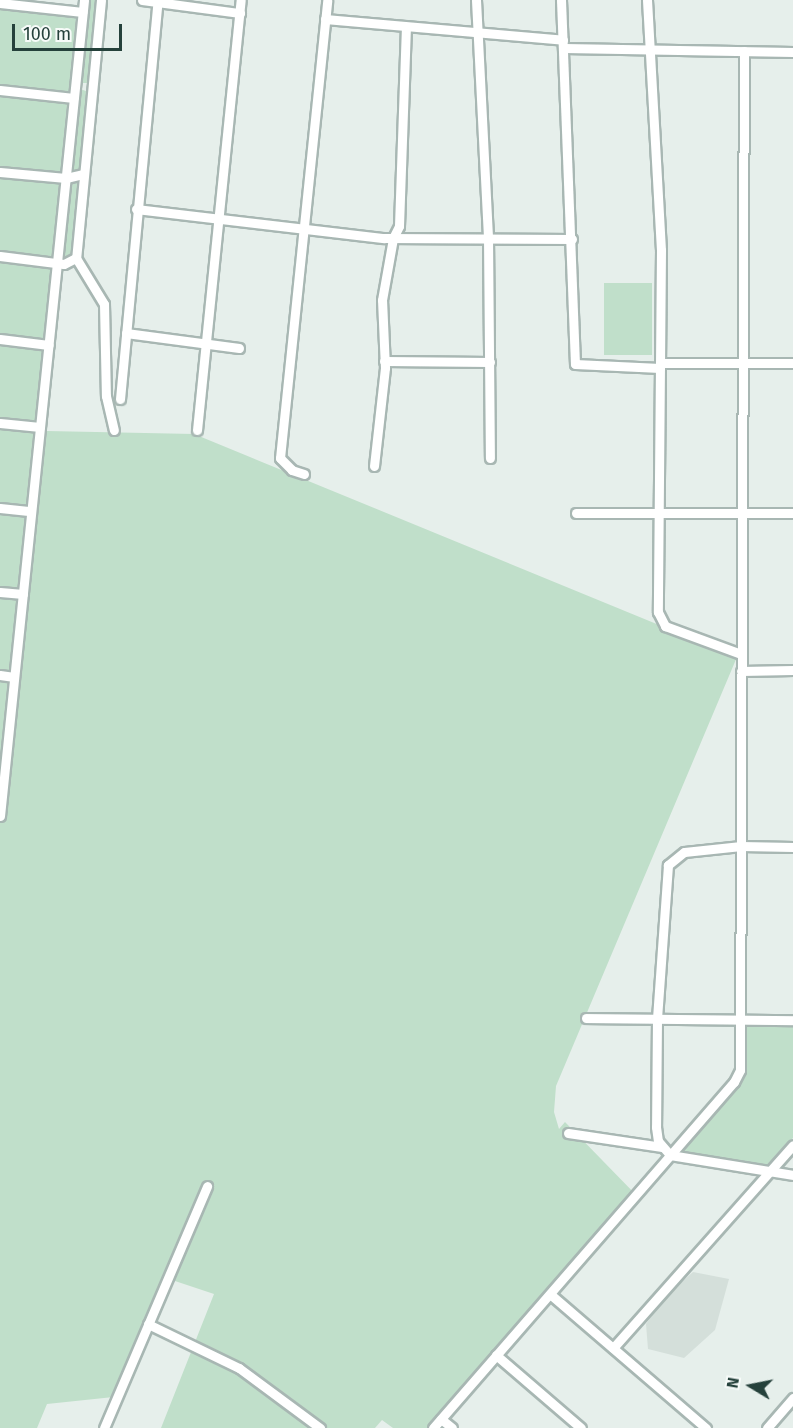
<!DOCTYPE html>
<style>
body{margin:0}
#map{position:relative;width:793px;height:1428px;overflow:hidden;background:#e6efeb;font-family:"Fira Sans",sans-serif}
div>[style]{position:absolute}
.built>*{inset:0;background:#d4dfda}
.green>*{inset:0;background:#c0dfca;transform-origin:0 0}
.roads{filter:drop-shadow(2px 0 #a8b7b3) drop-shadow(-2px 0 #a8b7b3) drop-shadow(0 2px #a8b7b3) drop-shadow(0 -2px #a8b7b3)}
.minor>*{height:9px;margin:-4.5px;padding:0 4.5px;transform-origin:4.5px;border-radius:4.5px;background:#fff}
span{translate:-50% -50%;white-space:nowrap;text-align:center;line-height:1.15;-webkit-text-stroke:5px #f7fbf9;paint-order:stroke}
.north{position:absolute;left:721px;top:1356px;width:60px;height:60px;-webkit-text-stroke:4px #f7fbf9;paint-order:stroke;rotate:280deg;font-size:16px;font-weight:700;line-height:24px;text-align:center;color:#25413b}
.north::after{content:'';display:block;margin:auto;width:21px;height:27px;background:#25413b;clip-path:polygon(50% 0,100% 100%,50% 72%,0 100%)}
.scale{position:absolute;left:12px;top:24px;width:110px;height:27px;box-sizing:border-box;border:3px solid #25413b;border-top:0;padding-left:8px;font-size:18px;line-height:21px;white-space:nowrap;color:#25413b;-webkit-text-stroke:4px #f7fbf9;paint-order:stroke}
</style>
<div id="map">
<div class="built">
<div style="clip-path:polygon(693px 1272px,729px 1279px,715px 1330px,684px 1358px,648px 1349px,646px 1324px,665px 1297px)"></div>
</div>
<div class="green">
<div style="clip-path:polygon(0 0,86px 7px,87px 0,99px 0,89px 83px,81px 83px,80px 89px,89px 92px,72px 259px,61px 258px,0 806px)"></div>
<div style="left:604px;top:283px;width:48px;height:72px"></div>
<div style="clip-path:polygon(47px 431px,194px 434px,737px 657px,556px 1086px,554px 1112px,559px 1129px,565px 1122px,640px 1199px,437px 1428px,393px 1428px,382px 1420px,375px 1428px,161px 1428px,214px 1294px,172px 1280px,123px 1396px,47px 1404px,37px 1428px,0 1428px,0 817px,42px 435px)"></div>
<div style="clip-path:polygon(793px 1024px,793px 1138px,765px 1167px,679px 1152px,744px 1064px,745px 1025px)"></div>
</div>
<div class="roads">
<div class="minor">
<div style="left:101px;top:0;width:259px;rotate:95.5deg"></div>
<div style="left:76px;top:258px;width:54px;rotate:58.7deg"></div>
<div style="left:104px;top:304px;width:92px;rotate:88.8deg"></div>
<div style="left:106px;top:396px;width:35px;rotate:77deg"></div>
<div style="left:142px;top:0;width:99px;rotate:7.6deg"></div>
<div style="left:476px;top:0;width:237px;rotate:87.1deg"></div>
<div style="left:488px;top:237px;width:221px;rotate:89.5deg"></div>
<div style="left:561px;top:0;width:364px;rotate:87.8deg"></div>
<div style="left:575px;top:364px;width:85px;rotate:2.7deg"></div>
<div style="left:647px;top:0;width:250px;rotate:86.8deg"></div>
<div style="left:661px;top:250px;width:362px;rotate:90.5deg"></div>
<div style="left:658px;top:612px;width:16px;rotate:63deg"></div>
<div style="left:665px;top:626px;width:81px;rotate:20.2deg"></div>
<div style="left:0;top:3px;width:83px;rotate:6.2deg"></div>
<div style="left:325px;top:19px;width:239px;rotate:5deg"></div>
<div style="left:564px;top:48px;width:229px;rotate:1deg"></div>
<div style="left:0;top:90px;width:74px;rotate:6.2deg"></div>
<div style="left:0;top:172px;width:66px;rotate:5.2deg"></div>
<div style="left:66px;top:178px;width:17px;rotate:-13deg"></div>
<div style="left:136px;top:209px;width:250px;rotate:6.7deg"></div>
<div style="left:384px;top:238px;width:188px;rotate:0.3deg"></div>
<div style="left:0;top:256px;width:64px;rotate:7.1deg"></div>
<div style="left:64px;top:264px;width:13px;rotate:-27deg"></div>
<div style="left:126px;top:333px;width:114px;rotate:7.6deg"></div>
<div style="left:0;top:339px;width:49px;rotate:7deg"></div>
<div style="left:384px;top:361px;width:106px;rotate:0.5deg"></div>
<div style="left:660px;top:363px;width:133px"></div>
<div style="left:120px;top:399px;width:401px;rotate:-84.6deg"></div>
<div style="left:0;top:423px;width:40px;rotate:5.7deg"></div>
<div style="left:197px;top:430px;width:432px;rotate:-84.2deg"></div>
<div style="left:374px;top:466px;width:99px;rotate:-83.6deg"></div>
<div style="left:385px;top:368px;width:68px;rotate:-92.5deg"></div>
<div style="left:382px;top:300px;width:63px;rotate:-79.9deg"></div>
<div style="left:393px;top:238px;width:13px;rotate:-63deg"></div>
<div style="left:399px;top:226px;width:198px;rotate:-88deg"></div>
<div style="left:304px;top:474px;width:13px;rotate:-162deg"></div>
<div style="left:292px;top:470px;width:17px;rotate:-135deg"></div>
<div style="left:280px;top:458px;width:460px;rotate:-84.1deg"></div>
<div style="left:0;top:508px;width:31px;rotate:6deg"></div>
<div style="left:576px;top:513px;width:217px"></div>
<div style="left:0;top:592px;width:23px;rotate:5deg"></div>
<div style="left:741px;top:671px;width:52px;rotate:-1.1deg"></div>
<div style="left:0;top:675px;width:14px;rotate:8deg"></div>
<div style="left:0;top:816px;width:820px;rotate:-84.12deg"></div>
<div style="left:793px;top:847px;width:52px;rotate:-178.9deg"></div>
<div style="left:741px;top:846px;width:57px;rotate:174deg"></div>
<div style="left:684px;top:852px;width:21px;rotate:141deg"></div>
<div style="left:668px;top:865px;width:154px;rotate:94.1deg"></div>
<div style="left:657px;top:1019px;width:108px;rotate:90.5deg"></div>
<div style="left:656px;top:1127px;width:14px;rotate:82deg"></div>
<div style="left:658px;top:1141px;width:18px;rotate:49deg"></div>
<div style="left:670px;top:1155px;width:125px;rotate:9.2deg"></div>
<div style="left:586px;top:1018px;width:207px;rotate:0.6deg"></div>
<div style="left:568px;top:1133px;width:95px;rotate:8.5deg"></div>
<div style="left:550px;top:1294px;width:206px;rotate:40.7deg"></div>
<div style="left:148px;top:1324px;width:101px;rotate:25.8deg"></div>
<div style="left:239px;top:1368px;width:101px;rotate:36.5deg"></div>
<div style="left:613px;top:1348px;width:271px;rotate:-48.4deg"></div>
<div style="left:496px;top:1355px;width:112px;rotate:40.7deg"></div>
<div style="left:441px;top:1419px;width:14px;rotate:39deg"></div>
<div style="left:104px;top:1428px;width:263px;rotate:-66.9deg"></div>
<div style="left:433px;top:1428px;width:459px;rotate:-49deg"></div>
<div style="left:734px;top:1082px;width:13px;rotate:-63deg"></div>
<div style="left:740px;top:1070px;width:1019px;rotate:-89.78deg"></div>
<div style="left:767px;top:1428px;width:40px;rotate:-49deg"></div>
</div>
</div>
<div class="north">N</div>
<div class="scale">100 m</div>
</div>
